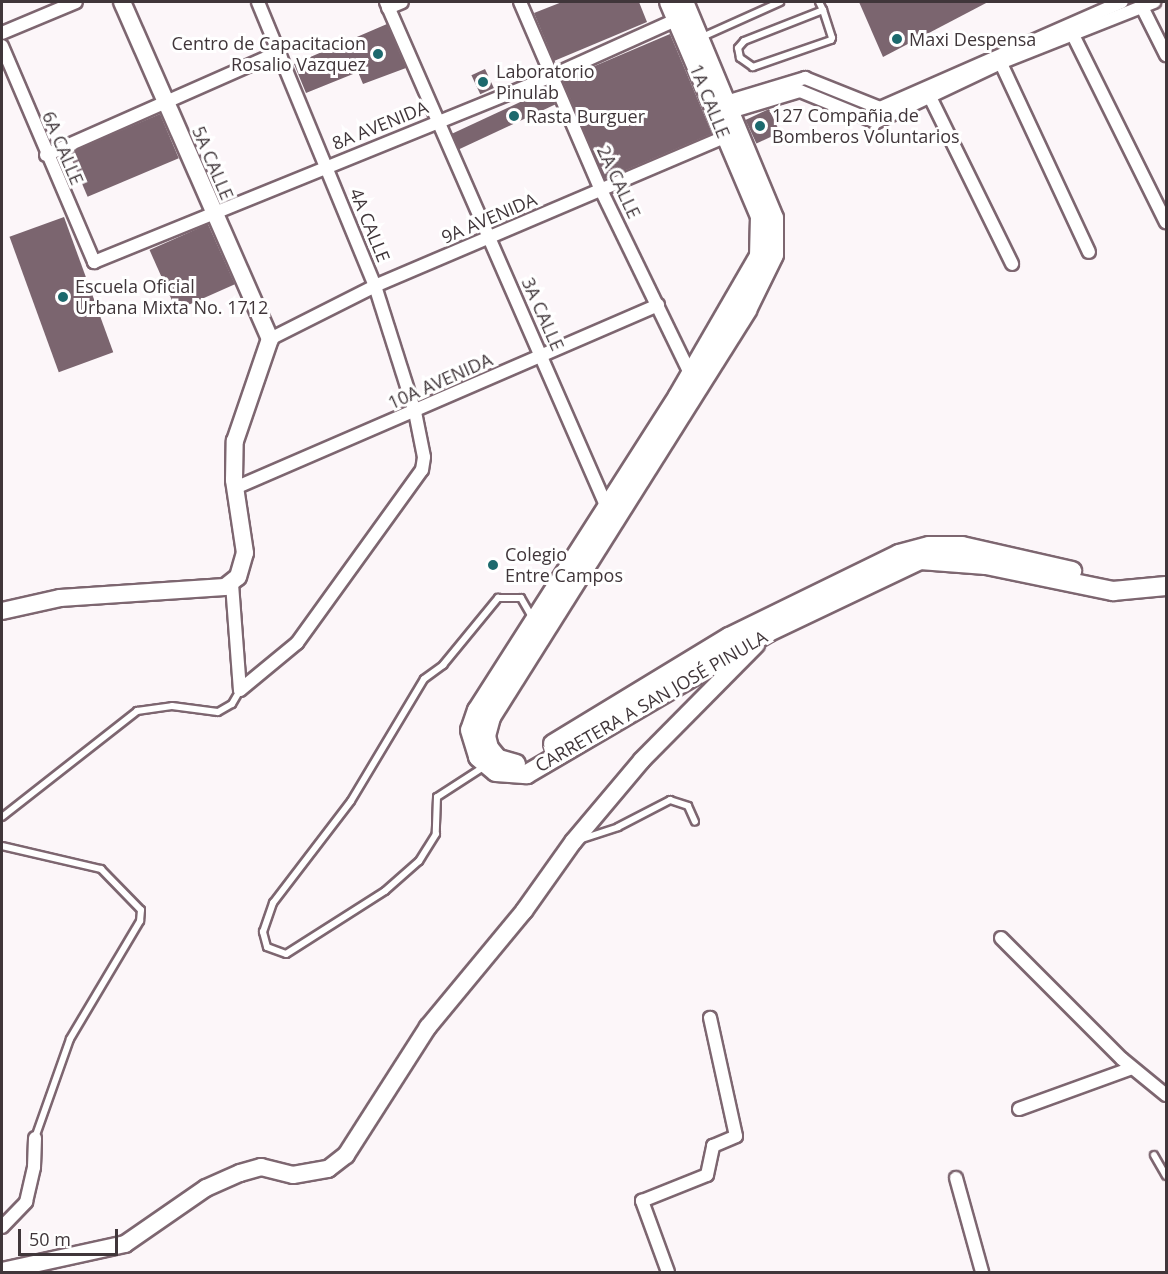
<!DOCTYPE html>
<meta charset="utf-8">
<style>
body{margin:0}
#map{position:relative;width:1168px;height:1274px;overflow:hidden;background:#fcf6f9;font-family:"Open Sans",sans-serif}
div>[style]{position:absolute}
.building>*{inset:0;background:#7b656f;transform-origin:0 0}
.roads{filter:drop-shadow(2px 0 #7d6670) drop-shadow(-2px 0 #7d6670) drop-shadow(0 2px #7d6670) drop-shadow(0 -2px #7d6670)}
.lane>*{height:6px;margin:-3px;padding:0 3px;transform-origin:3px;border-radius:3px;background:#fff}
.street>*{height:12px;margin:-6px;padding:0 6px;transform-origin:6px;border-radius:6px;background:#fff}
.secondary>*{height:16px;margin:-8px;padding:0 8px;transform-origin:8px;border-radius:8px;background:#fff}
.primary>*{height:18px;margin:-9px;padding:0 9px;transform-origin:9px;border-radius:9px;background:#fff}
.dots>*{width:16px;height:16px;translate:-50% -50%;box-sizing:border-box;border:3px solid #fff;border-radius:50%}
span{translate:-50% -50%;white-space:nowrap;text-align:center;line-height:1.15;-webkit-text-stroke:6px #fff;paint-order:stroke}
.poi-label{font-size:18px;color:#40363a}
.left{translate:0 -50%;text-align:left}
.right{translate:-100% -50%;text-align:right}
.street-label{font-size:18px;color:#40363a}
.frame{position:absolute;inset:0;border:3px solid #40363a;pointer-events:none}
.scale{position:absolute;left:18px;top:1229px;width:100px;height:27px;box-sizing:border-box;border:3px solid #40363a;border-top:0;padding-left:8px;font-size:18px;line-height:21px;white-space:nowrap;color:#40363a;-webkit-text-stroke:4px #fff;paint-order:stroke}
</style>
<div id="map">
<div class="building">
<div style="clip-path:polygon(562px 2px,639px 2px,647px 22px,554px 61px,534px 13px)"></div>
<div style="clip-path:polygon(859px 2px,988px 2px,883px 57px)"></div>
<div style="clip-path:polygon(387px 24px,406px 68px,363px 84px,358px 72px,306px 93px,294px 64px)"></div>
<div style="left:670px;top:34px;width:108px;height:117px;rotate:67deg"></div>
<div style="left:485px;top:69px;width:21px;height:15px;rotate:65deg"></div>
<div style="left:548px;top:89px;width:17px;height:106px;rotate:65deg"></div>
<div style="left:769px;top:109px;width:26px;height:26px;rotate:65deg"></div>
<div style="left:160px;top:114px;width:48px;height:99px;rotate:67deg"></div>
<div style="left:64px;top:217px;width:144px;height:58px;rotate:70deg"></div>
<div style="left:208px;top:224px;width:66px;height:64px;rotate:66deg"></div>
</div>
<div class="roads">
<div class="lane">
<div style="left:819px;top:2px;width:9px;rotate:63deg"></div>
<div style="left:823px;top:10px;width:29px;rotate:72deg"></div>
<div style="left:832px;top:38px;width:2px;rotate:117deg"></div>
<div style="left:831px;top:40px;width:83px;rotate:160.9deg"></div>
<div style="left:753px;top:67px;width:16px;rotate:-145deg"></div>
<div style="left:740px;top:58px;width:10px;rotate:-101deg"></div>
<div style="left:738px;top:48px;width:9px;rotate:-49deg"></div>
<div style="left:744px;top:41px;width:85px;rotate:-21.4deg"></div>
<div style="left:700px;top:38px;width:88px;rotate:-24.2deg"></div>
<div style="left:485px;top:766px;width:57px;rotate:147.1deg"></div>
<div style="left:437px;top:797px;width:37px;rotate:92deg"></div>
<div style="left:436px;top:834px;width:32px;rotate:122deg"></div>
<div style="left:419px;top:861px;width:45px;rotate:138.6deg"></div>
<div style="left:385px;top:891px;width:117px;rotate:147.5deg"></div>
<div style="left:286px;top:954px;width:20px;rotate:-160deg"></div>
<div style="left:267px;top:947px;width:16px;rotate:-105deg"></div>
<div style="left:263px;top:932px;width:31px;rotate:-71deg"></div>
<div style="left:273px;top:903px;width:128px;rotate:-52.6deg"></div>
<div style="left:351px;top:801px;width:142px;rotate:-59.1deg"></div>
<div style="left:424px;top:679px;width:24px;rotate:-36deg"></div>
<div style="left:443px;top:665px;width:87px;rotate:-50.6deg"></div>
<div style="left:498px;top:598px;width:23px"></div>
<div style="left:521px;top:598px;width:22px;rotate:60deg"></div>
<div style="left:2px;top:817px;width:172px;rotate:-38.1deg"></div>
<div style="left:137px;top:711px;width:35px;rotate:-8deg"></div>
<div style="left:172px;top:706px;width:46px;rotate:7.4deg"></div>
<div style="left:218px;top:712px;width:16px;rotate:-30deg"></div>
<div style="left:232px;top:704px;width:16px;rotate:-60deg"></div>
<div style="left:582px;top:839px;width:38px;rotate:-18deg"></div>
<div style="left:618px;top:827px;width:59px;rotate:-27.4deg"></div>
<div style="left:670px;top:800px;width:19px;rotate:18deg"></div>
<div style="left:688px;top:806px;width:17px;rotate:66deg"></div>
<div style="left:2px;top:846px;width:102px;rotate:13.1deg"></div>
<div style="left:101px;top:869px;width:57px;rotate:45.7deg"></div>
<div style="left:141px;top:910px;width:11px;rotate:95deg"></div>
<div style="left:140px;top:921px;width:137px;rotate:120.7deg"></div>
<div style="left:70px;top:1039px;width:105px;rotate:109.5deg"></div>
<div style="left:1154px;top:1155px;width:24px;rotate:60deg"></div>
</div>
<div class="street">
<div style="left:386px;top:2px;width:554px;rotate:66.39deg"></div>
<div style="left:520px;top:2px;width:205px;rotate:66.7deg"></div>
<div style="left:601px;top:190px;width:206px;rotate:64.1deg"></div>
<div style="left:1142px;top:7px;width:54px;rotate:63.4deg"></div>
<div style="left:388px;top:8px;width:15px;rotate:-23deg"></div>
<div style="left:1069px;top:27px;width:218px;rotate:63.6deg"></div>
<div style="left:2px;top:33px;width:80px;rotate:-22.7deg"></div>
<div style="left:2px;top:46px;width:235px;rotate:66.9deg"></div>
<div style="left:94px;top:262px;width:493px;rotate:-22.1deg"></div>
<div style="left:551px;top:76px;width:144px;rotate:-24.2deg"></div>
<div style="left:998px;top:57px;width:215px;rotate:65deg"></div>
<div style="left:930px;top:97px;width:186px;rotate:63.8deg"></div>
<div style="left:726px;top:102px;width:83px;rotate:-16.9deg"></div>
<div style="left:805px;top:78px;width:81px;rotate:21.8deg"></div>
<div style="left:880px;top:108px;width:264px;rotate:-23.7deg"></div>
<div style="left:730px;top:112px;width:73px;rotate:-16.7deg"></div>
<div style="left:800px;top:91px;width:82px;rotate:22.2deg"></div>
<div style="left:876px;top:122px;width:137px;rotate:-25.4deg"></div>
<div style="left:1000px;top:63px;width:166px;rotate:-21.6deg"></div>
<div style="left:46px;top:155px;width:255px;rotate:-23.8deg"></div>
<div style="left:270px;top:339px;width:118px;rotate:-26.8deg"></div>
<div style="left:375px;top:286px;width:379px;rotate:-23.1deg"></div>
<div style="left:235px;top:488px;width:461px;rotate:-23.4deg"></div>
<div style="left:232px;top:584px;width:106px;rotate:85.7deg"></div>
<div style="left:240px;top:690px;width:74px;rotate:-39.5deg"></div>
<div style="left:297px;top:643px;width:213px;rotate:-54.2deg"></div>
<div style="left:422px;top:470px;width:13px;rotate:-81deg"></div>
<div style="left:424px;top:457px;width:46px;rotate:-101.3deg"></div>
<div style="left:415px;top:412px;width:132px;rotate:-107.6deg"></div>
<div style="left:375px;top:286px;width:307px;rotate:-112.4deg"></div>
<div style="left:1001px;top:938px;width:171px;rotate:45deg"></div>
<div style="left:1122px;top:1059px;width:57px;rotate:39.3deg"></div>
<div style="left:1019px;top:1109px;width:120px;rotate:-19.9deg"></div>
<div style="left:956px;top:1178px;width:98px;rotate:74.5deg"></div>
<div style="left:2px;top:1227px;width:35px;rotate:-46deg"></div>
<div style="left:26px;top:1202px;width:36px;rotate:-77deg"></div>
<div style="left:34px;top:1167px;width:29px;rotate:-88deg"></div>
<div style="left:668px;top:1272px;width:76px;rotate:-110.1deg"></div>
<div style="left:642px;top:1201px;width:70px;rotate:-21.8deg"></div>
<div style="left:707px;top:1175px;width:30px;rotate:-78deg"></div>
<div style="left:713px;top:1146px;width:25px;rotate:-23deg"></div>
<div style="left:736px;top:1136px;width:121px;rotate:-102.4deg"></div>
</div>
<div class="secondary">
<div style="left:2px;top:611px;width:59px;rotate:-12.6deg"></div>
<div style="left:60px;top:598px;width:165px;rotate:-3.8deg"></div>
<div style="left:225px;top:587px;width:16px;rotate:-38deg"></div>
<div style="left:238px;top:577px;width:25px;rotate:-74deg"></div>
<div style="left:245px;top:553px;width:74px;rotate:-98.6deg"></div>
<div style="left:234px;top:480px;width:39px;rotate:-89deg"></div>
<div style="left:235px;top:441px;width:108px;rotate:-71.1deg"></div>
<div style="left:270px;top:339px;width:368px;rotate:-113.7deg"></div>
<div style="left:2px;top:1271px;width:126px;rotate:-12.4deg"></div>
<div style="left:125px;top:1244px;width:98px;rotate:-34.7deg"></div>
<div style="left:206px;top:1188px;width:37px;rotate:-24deg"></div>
<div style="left:240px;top:1173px;width:22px;rotate:-16deg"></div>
<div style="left:261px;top:1167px;width:33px;rotate:14deg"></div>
<div style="left:293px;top:1175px;width:36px;rotate:-10deg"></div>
<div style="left:328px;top:1169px;width:23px;rotate:-38deg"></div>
<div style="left:346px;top:1155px;width:152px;rotate:-57.4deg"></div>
<div style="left:428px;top:1027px;width:151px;rotate:-50.4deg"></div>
<div style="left:524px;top:911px;width:85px;rotate:-54.6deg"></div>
<div style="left:573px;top:842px;width:107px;rotate:-49.9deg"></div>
<div style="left:642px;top:760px;width:162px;rotate:-45.3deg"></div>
</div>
<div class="primary">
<div style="left:669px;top:2px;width:233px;rotate:67deg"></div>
<div style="left:760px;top:216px;width:40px;rotate:91.4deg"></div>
<div style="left:759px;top:256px;width:162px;rotate:120.1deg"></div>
<div style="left:678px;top:396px;width:373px;rotate:122.6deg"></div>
<div style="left:477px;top:710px;width:21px;rotate:109deg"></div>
<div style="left:470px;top:730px;width:28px;rotate:73deg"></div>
<div style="left:478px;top:757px;width:23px;rotate:40deg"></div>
<div style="left:496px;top:772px;width:31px;rotate:4deg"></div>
<div style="left:527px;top:774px;width:281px;rotate:-30.4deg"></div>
<div style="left:769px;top:632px;width:167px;rotate:-25.5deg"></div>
<div style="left:920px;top:560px;width:66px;rotate:4.3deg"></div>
<div style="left:986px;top:565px;width:130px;rotate:11.6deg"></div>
<div style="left:1113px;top:591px;width:53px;rotate:-5.4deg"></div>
<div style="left:553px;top:744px;width:206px;rotate:-31.3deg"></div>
<div style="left:729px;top:637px;width:189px;rotate:-26deg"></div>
<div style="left:899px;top:554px;width:31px;rotate:-15deg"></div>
<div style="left:929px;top:546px;width:33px"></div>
<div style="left:962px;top:546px;width:113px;rotate:12.8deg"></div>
<div style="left:516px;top:764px;width:19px;rotate:-164deg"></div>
<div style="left:498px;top:759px;width:14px;rotate:-129deg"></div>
<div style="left:489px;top:748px;width:12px;rotate:-104deg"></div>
<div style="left:486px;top:736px;width:20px;rotate:-75deg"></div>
<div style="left:491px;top:717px;width:481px;rotate:-57.8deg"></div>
<div style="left:747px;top:310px;width:61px;rotate:-63.9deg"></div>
<div style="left:774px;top:255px;width:37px;rotate:-90deg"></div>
<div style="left:774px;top:218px;width:234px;rotate:-112.6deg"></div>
</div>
</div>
<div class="dots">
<div style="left:897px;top:39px;background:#1c696d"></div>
<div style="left:378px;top:54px;background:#1c696d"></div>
<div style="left:483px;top:82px;background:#1c696d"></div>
<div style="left:514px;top:116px;background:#1c696d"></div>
<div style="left:760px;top:126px;background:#1c696d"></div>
<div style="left:63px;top:297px;background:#1c696d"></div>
<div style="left:493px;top:565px;background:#1c696d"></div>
</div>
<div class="poi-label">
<span class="left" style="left:909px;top:39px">Maxi Despensa</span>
<span class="right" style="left:366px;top:54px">Centro de Capacitacion<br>Rosalio Vazquez</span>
<span class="left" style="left:496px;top:82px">Laboratorio<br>Pinulab</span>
<span class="left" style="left:526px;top:116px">Rasta Burguer</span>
<span class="left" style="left:772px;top:126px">127 Compañia de<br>Bomberos Voluntarios</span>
<span class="left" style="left:75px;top:297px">Escuela Oficial<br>Urbana Mixta No. 1712</span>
<span class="left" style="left:505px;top:565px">Colegio<br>Entre Campos</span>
</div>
<div class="street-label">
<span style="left:710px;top:101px;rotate:68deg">1A CALLE</span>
<span style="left:380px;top:125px;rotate:-22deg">8A AVENIDA</span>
<span style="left:63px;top:148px;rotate:67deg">6A CALLE</span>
<span style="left:213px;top:163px;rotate:67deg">5A CALLE</span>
<span style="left:619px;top:182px;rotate:65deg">2A CALLE</span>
<span style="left:489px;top:218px;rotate:-23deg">9A AVENIDA</span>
<span style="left:370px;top:225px;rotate:68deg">4A CALLE</span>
<span style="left:543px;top:314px;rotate:66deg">3A CALLE</span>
<span style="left:440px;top:381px;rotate:-24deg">10A AVENIDA</span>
<span style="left:651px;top:701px;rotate:-30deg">CARRETERA A SAN JOSÉ PINULA</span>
</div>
<div class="frame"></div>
<div class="scale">50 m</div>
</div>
